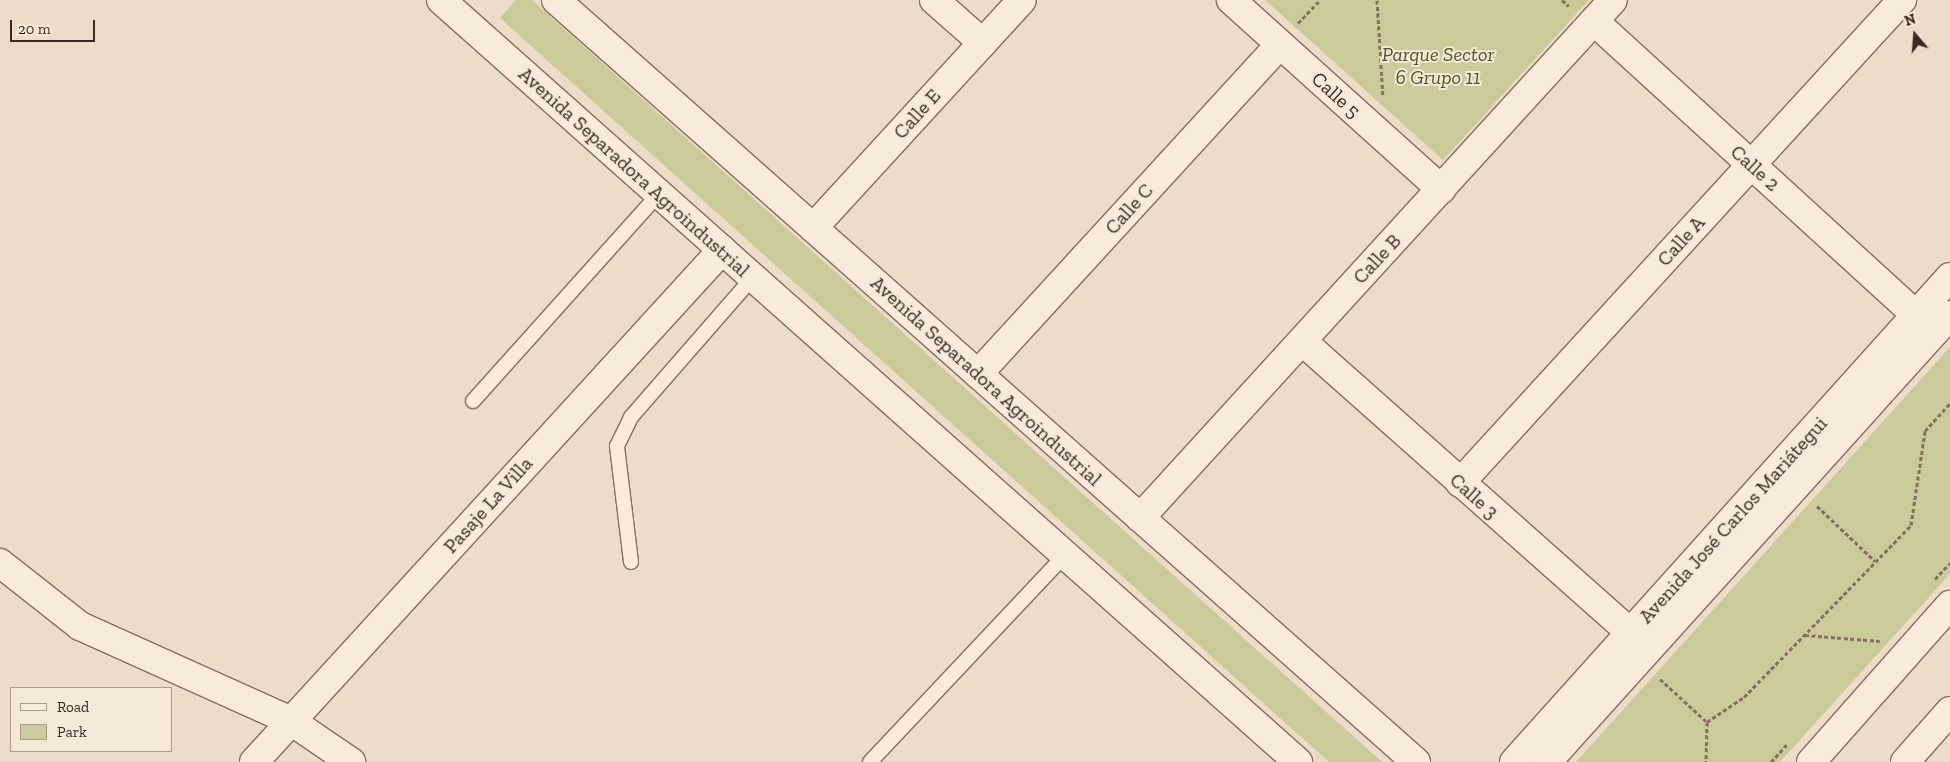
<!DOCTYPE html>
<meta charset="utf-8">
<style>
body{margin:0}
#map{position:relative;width:1950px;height:762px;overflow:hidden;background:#eddcc7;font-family:"Zilla Slab",serif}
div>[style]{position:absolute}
.green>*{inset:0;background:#cbca9b}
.path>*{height:3px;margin-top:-1.5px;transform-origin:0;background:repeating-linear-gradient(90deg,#896e5d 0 4px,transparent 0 6.5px)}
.roads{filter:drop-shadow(1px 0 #896e5d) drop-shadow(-1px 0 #896e5d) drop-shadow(0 1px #896e5d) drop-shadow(0 -1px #896e5d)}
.service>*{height:14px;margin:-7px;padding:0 7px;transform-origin:7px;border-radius:7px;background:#f8ebda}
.minor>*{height:28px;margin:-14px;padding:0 14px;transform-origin:14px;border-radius:14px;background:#f8ebda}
.tertiary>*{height:28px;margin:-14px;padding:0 14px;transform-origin:14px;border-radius:14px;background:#f8ebda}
span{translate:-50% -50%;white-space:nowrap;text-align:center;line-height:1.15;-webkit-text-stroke:4px #f5e8d6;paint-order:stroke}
.park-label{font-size:20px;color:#505527;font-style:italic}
.street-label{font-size:20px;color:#392920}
.legend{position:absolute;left:10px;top:687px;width:162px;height:65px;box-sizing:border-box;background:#f5e8d6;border:1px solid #aa9c8d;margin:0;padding:6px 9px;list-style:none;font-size:15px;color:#392920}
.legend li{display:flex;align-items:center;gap:10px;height:25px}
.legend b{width:25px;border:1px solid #aa9c8d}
.north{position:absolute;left:1890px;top:10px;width:50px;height:50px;-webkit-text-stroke:4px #f5e8d6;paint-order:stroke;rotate:342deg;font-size:14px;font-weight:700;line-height:20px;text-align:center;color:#392920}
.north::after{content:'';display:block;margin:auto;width:18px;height:22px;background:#392920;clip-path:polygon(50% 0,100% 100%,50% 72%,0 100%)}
.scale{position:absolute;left:10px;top:20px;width:85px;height:22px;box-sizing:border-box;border:2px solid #392920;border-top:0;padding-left:6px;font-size:15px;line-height:18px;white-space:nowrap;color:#392920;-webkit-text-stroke:4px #f5e8d6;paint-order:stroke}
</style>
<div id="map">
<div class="green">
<div style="clip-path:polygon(516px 0,532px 0,1382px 762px,1329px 762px,500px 18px)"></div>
<div style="clip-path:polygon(1265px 0,1589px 0,1443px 160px)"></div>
<div style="clip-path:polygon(1950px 347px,1950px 574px,1780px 762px,1576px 762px)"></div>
</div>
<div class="path">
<div style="left:1377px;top:0;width:97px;rotate:86.5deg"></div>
<div style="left:1562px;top:0;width:9px;rotate:41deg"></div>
<div style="left:1298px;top:23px;width:32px;rotate:-46deg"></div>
<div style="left:1817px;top:506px;width:80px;rotate:43.5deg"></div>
<div style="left:1935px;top:579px;width:22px;rotate:-47deg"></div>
<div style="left:1805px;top:635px;width:75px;rotate:4.6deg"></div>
<div style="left:1660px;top:679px;width:64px;rotate:42.5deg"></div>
<div style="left:1707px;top:722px;width:40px;rotate:91.4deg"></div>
<div style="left:1707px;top:722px;width:45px;rotate:-34deg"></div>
<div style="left:1744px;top:697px;width:240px;rotate:-45.8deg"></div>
<div style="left:1911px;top:525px;width:95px;rotate:-81.5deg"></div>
<div style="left:1925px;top:431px;width:38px;rotate:-48deg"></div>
<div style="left:1771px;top:762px;width:24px;rotate:-48deg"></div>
</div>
<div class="roads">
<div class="service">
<div style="left:473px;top:401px;width:278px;rotate:-48.1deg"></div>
<div style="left:631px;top:562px;width:117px;rotate:-96.9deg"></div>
<div style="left:617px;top:446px;width:32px;rotate:-64deg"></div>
<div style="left:631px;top:417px;width:186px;rotate:-48.9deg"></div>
<div style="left:870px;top:762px;width:282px;rotate:-46.7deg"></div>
</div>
<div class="minor">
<div style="left:934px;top:0;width:65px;rotate:41.3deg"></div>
<div style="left:1231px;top:0;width:283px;rotate:42deg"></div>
<div style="left:1594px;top:21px;width:436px;rotate:42.4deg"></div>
<div style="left:813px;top:228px;width:309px;rotate:-47.5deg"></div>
<div style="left:1302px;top:341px;width:458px;rotate:41.6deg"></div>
<div style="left:978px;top:374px;width:447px;rotate:-47.5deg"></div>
<div style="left:1460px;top:483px;width:655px;rotate:-47.54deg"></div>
<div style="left:1140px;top:518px;width:701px;rotate:-47.6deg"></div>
<div style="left:0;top:563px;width:102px;rotate:38.2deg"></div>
<div style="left:80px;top:626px;width:231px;rotate:24.2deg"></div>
<div style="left:291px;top:721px;width:73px;rotate:34.3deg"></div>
<div style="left:254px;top:762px;width:694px;rotate:-47.57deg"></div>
<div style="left:1514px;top:762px;width:652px;rotate:-48.05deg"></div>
<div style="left:1811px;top:762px;width:210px;rotate:-48.5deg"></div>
</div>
<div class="tertiary">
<div style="left:441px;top:0;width:1147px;rotate:41.64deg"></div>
<div style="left:556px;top:0;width:1149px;rotate:41.54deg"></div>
<div style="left:1547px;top:762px;width:602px;rotate:-47.96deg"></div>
<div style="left:1905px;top:762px;width:68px;rotate:-48.6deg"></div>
</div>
</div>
<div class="park-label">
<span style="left:1438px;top:66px">Parque Sector<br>6 Grupo 11</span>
</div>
<div class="street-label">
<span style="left:1336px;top:95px;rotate:42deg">Calle 5</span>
<span style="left:917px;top:114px;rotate:-48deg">Calle E</span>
<span style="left:1755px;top:168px;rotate:42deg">Calle 2</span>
<span style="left:634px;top:172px;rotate:42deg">Avenida Separadora Agroindustrial</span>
<span style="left:1129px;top:209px;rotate:-48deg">Calle C</span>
<span style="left:1681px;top:241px;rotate:-48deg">Calle A</span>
<span style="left:1377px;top:259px;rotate:-47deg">Calle B</span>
<span style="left:986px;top:381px;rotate:42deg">Avenida Separadora Agroindustrial</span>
<span style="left:1474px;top:496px;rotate:42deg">Calle 3</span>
<span style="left:488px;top:505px;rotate:-48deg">Pasaje La Villa</span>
<span style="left:1733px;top:520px;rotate:-48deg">Avenida José Carlos Mariátegui</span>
</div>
<ul class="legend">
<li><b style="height:6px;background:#f8ebda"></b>Road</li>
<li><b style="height:14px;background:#cbca9b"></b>Park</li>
</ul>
<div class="north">N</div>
<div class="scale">20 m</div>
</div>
